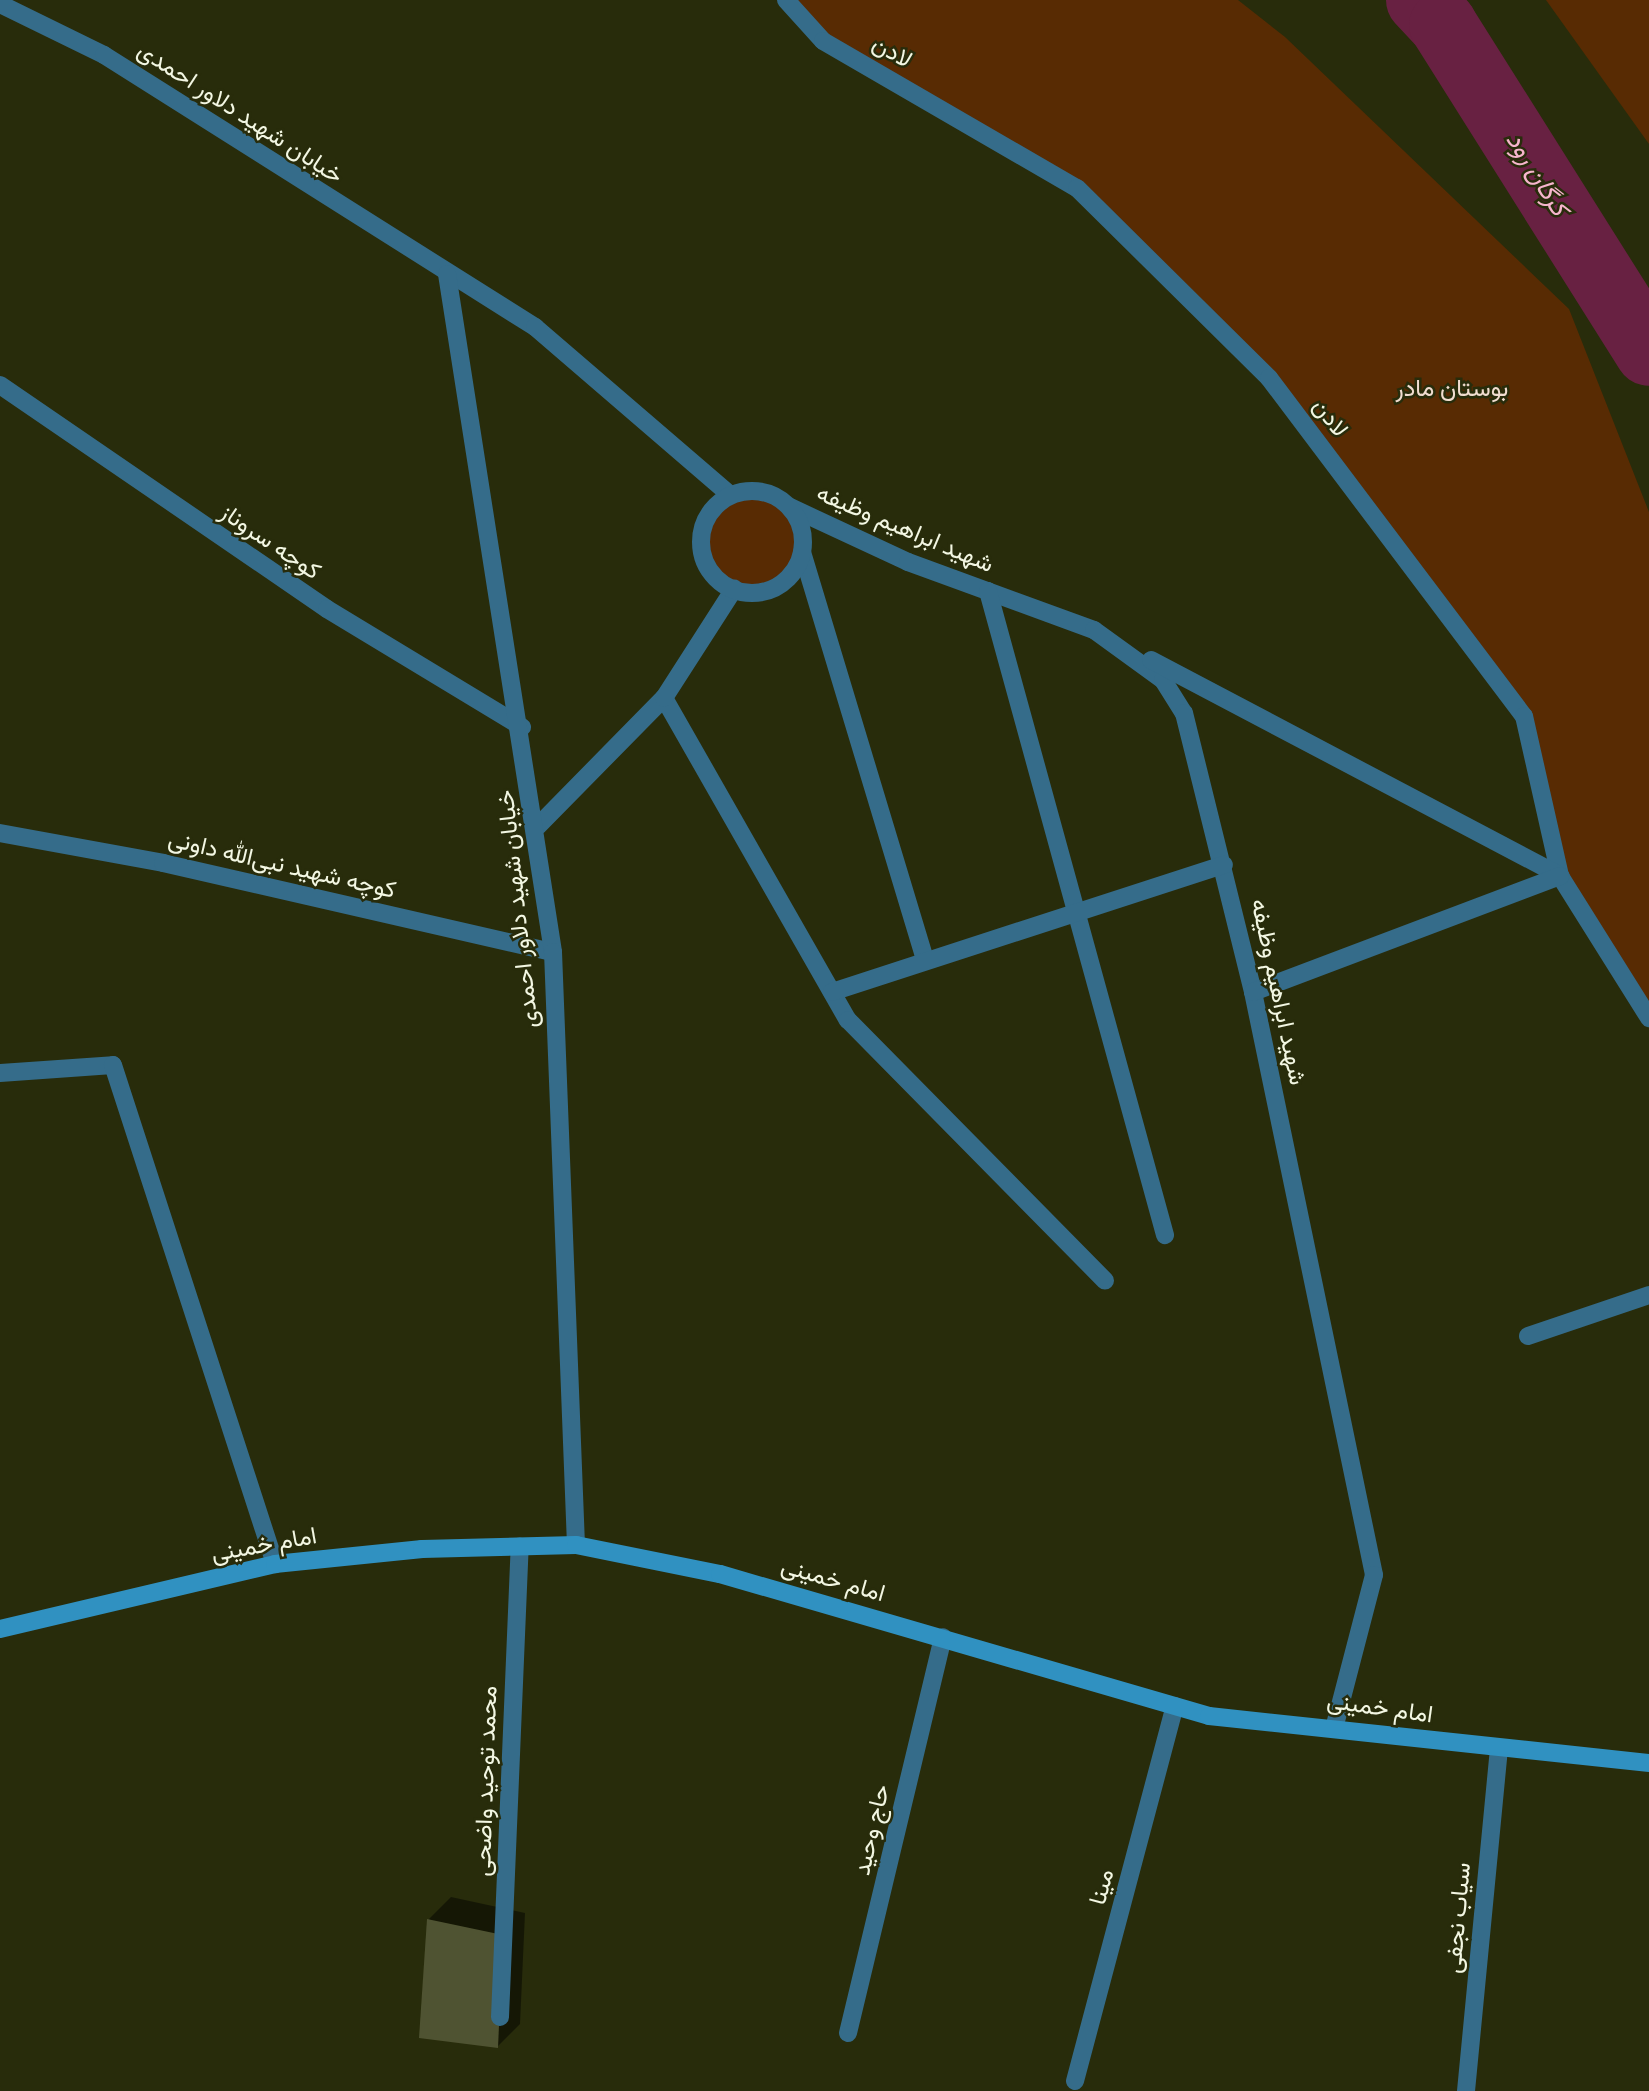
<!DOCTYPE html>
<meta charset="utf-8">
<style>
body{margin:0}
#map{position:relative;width:1649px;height:2091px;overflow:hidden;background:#282c0b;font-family:Karla,Vazirmatn,sans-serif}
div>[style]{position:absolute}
.green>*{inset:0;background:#582b03}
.round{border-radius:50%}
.shadow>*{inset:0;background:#0007}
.river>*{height:68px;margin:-34px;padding:0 34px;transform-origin:34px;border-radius:34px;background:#682142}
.building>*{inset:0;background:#4f5332}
.service>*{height:18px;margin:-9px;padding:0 9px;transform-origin:9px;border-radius:9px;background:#356c8a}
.minor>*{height:18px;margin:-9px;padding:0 9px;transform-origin:9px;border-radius:9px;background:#356c8a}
.tertiary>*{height:18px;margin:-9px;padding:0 9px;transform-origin:9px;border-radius:9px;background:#356c8a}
.tertiary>.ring{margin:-9px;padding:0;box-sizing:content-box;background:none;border:18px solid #356c8a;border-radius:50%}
.secondary>*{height:18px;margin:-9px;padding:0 9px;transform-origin:9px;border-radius:9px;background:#3091c1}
span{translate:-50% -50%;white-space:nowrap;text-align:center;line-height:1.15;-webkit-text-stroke:5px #282c0b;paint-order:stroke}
.street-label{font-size:24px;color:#f3f7e3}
.park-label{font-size:24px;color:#f1ddd0}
.water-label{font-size:26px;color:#f7b5cd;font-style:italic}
</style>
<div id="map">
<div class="green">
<div style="clip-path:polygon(787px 0,1238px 0,1285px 37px,1569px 309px,1649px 512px,1649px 1018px,1560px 875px,1525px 715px,1270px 378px,1077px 187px,823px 40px)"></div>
<div style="clip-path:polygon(1546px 0,1649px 0,1649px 144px)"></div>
<div class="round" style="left:704px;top:494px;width:96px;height:96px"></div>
</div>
<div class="shadow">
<div style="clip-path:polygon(451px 1897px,525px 1913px,520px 2024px,498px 2046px,429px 1919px)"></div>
</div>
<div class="river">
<div style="left:1420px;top:0;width:34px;rotate:47deg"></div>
<div style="left:1443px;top:25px;width:386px;rotate:57.8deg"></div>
</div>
<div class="building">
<div style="clip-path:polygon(427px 1919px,503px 1935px,498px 2048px,419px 2038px)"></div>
</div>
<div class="service">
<div style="left:0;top:1073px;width:113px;rotate:-4deg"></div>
<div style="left:113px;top:1065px;width:525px;rotate:72.01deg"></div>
<div style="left:500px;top:2017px;width:471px;rotate:-87.6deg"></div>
<div style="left:848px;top:2033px;width:407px;rotate:-76.5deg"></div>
<div style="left:1075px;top:2081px;width:388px;rotate:-75.1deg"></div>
</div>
<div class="minor">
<div style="left:786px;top:0;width:55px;rotate:47.9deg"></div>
<div style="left:823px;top:41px;width:293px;rotate:30.1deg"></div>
<div style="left:1077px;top:188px;width:270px;rotate:44.7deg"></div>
<div style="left:1269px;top:378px;width:423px;rotate:53deg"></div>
<div style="left:1524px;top:716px;width:164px;rotate:77.3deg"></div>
<div style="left:1560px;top:876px;width:168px;rotate:57.9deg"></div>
<div style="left:0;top:385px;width:396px;rotate:34.4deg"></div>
<div style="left:327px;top:609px;width:228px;rotate:31.2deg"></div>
<div style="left:790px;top:507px;width:130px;rotate:25deg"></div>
<div style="left:908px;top:562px;width:198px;rotate:20.1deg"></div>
<div style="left:1094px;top:630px;width:85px;rotate:35.9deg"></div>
<div style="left:1163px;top:680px;width:39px;rotate:58deg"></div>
<div style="left:1184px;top:713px;width:287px;rotate:76.1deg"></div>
<div style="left:1253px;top:992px;width:595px;rotate:78.27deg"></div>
<div style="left:1374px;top:1575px;width:155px;rotate:104.6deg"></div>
<div style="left:802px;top:552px;width:426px;rotate:73.2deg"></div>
<div style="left:988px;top:591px;width:668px;rotate:74.63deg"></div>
<div style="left:1151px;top:660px;width:463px;rotate:27.8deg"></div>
<div style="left:664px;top:698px;width:371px;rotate:60.3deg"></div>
<div style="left:848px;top:1020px;width:366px;rotate:45.4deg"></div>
<div style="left:538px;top:826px;width:180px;rotate:-45.5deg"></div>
<div style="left:664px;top:698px;width:130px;rotate:-57.3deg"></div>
<div style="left:0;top:833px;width:166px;rotate:10.4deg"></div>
<div style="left:163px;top:863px;width:400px;rotate:12.9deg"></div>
<div style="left:832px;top:992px;width:412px;rotate:-18deg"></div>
<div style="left:1253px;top:992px;width:328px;rotate:-20.7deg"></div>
<div style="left:1528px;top:1336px;width:128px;rotate:-18.7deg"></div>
<div style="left:1466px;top:2091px;width:343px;rotate:-84.5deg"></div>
</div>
<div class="tertiary">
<div style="left:0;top:4px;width:116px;rotate:26.1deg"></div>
<div style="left:104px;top:55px;width:510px;rotate:32.26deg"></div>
<div style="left:535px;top:327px;width:257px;rotate:40.7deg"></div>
<div style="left:447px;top:274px;width:686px;rotate:81.11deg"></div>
<div style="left:553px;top:952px;width:593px;rotate:87.78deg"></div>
<div class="ring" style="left:701px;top:491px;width:84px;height:84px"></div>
</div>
<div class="secondary">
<div style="left:0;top:1629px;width:283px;rotate:-13.3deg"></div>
<div style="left:275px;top:1564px;width:148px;rotate:-5.8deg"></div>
<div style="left:422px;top:1549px;width:154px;rotate:-1.5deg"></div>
<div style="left:576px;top:1545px;width:147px;rotate:11.4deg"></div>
<div style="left:720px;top:1574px;width:509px;rotate:16.19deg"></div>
<div style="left:1209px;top:1716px;width:443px;rotate:6.1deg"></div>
</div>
<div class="street-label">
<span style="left:892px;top:52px;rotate:30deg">لادن</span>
<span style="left:240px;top:113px;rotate:33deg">خیابان شهید دلاور احمدی</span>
<span style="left:1330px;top:418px;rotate:53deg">لادن</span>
<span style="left:905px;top:529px;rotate:23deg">شهید ابراهیم وظیفه</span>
<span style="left:270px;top:542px;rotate:34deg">کوچه سروناز</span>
<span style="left:282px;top:865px;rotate:13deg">کوچه شهید نبی‌الله داونی</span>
<span style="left:518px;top:909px;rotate:-96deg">خیابان شهید دلاور احمدی</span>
<span style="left:1278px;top:992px;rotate:78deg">شهید ابراهیم وظیفه</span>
<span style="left:264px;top:1545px;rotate:-10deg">امام خمینی</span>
<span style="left:833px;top:1580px;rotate:16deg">امام خمینی</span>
<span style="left:1380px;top:1708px;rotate:8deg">امام خمینی</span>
<span style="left:486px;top:1781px;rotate:-88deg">محمد توحید واضحی</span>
<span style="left:872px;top:1830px;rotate:-77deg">حاج وحید</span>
<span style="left:1102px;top:1887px;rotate:-75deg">مینا</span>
<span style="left:1458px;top:1918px;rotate:-85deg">سیاب نجفی</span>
</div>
<div class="park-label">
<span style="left:1452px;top:389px">بوستان مادر</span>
</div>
<div class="water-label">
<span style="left:1537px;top:174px;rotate:58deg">کرگان رود</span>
</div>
</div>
